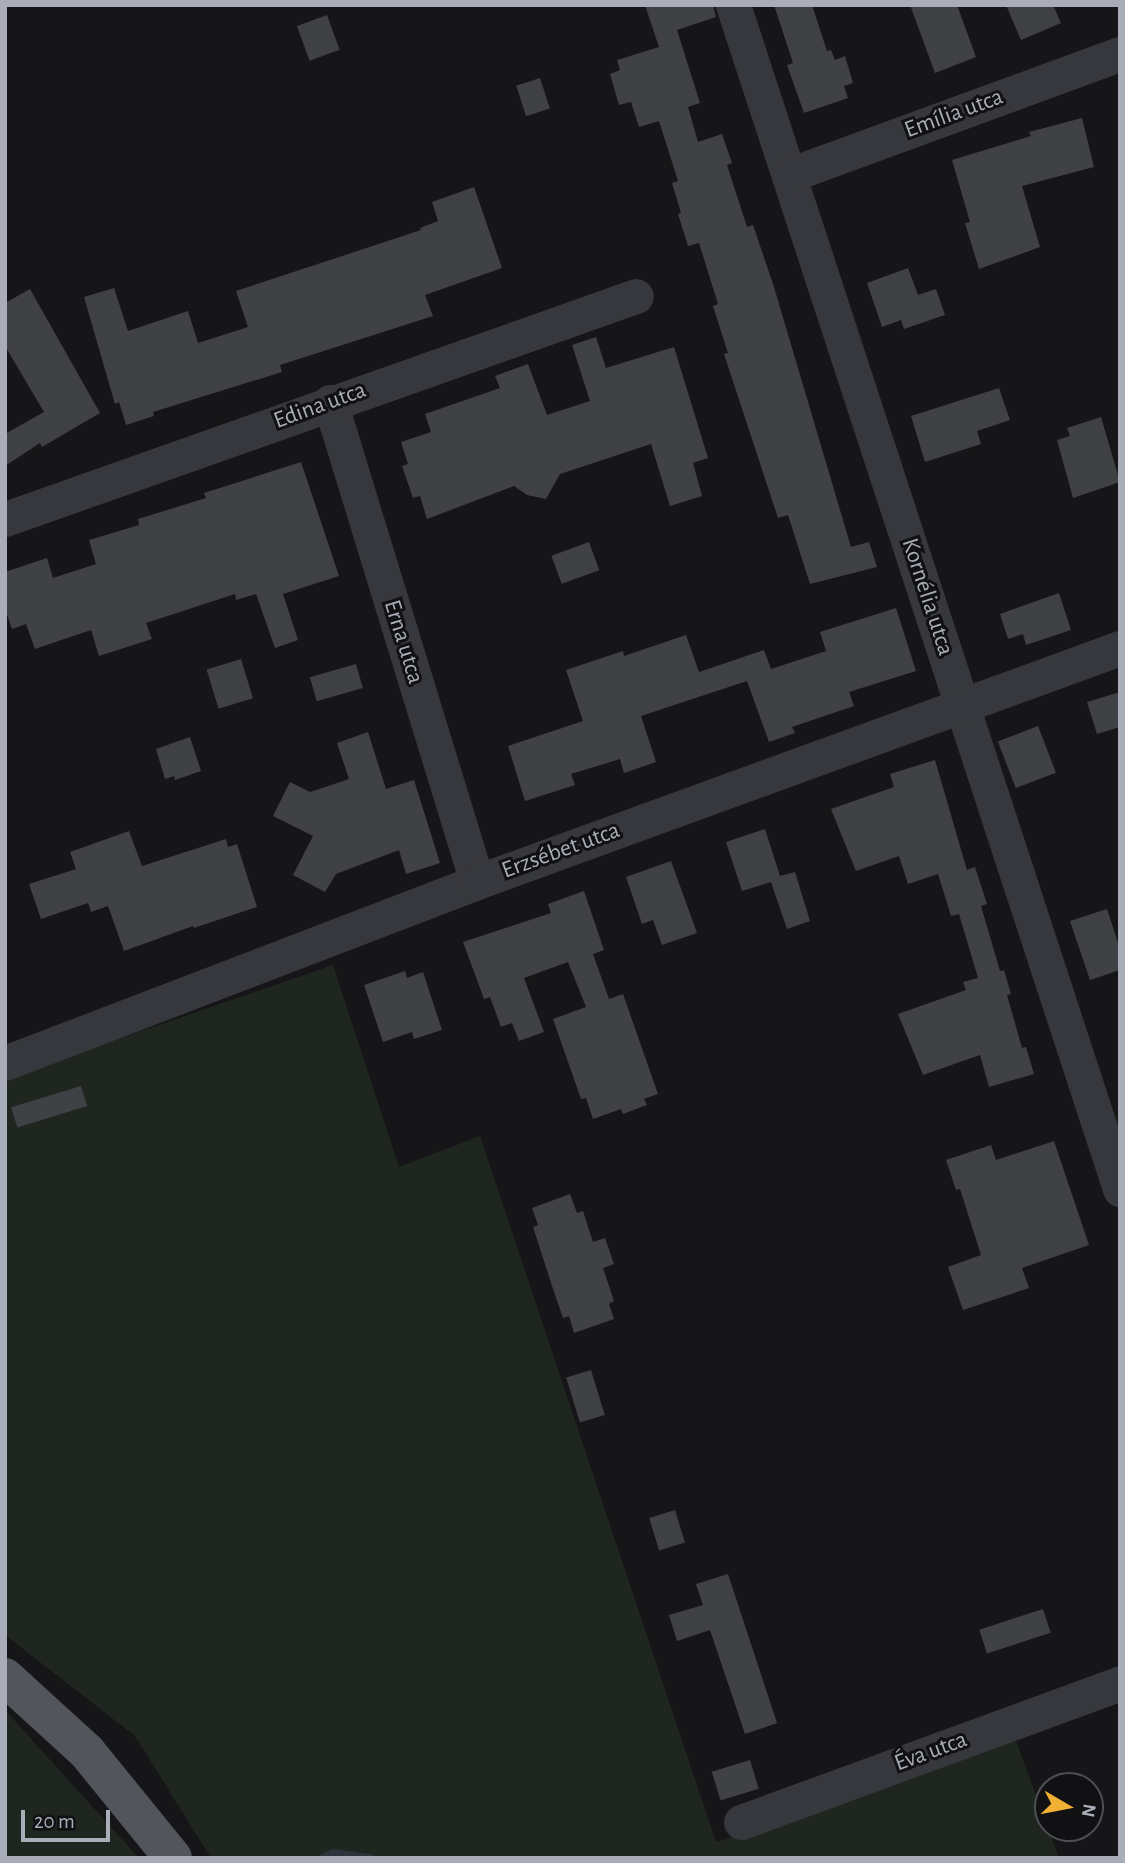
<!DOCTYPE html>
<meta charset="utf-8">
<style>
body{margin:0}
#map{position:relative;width:1125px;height:1863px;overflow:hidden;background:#161618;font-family:"Alegreya Sans",sans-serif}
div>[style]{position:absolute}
.green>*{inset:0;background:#1e261f}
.stream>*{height:9px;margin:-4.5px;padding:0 4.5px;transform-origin:4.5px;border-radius:4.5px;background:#2c353c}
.building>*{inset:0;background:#404145;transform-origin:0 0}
.street>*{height:35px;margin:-17.5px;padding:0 17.5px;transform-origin:17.5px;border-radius:17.5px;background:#37383d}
.primary>*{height:38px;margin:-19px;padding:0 19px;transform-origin:19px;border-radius:19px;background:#53555c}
span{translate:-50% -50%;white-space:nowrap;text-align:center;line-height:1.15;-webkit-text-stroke:6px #111113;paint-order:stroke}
.street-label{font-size:24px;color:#a8adb8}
.frame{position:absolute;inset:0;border:7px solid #a8adb8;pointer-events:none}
.north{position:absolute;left:1034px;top:1772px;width:70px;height:70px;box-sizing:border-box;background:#111113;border:2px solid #4d4f55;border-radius:50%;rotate:100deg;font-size:19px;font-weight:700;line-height:28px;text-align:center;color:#a8adb8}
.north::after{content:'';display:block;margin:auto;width:24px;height:32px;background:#f2b134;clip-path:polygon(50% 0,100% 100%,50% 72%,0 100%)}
.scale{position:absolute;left:21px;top:1810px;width:89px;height:32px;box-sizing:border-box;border:4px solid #a8adb8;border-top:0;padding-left:9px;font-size:21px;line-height:24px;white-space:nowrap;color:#a8adb8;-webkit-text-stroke:5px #111113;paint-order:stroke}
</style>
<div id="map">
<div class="green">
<div style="clip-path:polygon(333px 965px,399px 1167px,480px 1136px,716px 1842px,1014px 1735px,1059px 1858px,211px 1858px,135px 1736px,5px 1635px,5px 1078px)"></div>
<div style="clip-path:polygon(5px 1710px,139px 1858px,5px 1858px)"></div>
</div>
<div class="stream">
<div style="left:322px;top:1858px;width:12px;rotate:-24deg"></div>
<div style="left:333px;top:1853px;width:37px;rotate:8deg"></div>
</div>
<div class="building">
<div style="clip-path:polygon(645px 5px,713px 5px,716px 17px,677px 30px,700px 103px,688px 107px,698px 142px,722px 134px,732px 163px,727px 165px,747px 227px,753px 225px,774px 287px,851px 547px,869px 542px,877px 567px,810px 584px,788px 515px,778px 518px,724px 354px,728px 353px,713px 306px,718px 304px,699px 243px,688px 246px,678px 214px,681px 213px,672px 183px,678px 181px,659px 121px,639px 127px,631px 102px,619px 105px,610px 74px,620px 70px,617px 60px,659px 47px)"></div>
<div style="clip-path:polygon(774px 5px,812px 5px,827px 51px,831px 50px,835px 60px,845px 56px,853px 83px,844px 86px,848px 98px,804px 113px,787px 65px,793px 63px)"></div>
<div style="clip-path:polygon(910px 5px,957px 5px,976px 57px,935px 73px)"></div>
<div style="clip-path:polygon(1006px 5px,1053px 5px,1061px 23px,1021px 40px)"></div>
<div style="left:327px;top:15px;width:37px;height:32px;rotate:70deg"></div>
<div style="left:540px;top:78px;width:32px;height:25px;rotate:72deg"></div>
<div style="clip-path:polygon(1082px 118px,1094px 167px,1022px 186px,1040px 247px,979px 269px,965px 223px,970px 222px,952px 160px,1031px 136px,1029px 132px)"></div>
<div style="clip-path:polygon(474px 187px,502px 268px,425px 295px,433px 316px,280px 365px,282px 372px,153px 412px,154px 416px,126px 425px,119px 402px,115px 404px,84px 297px,114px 288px,128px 331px,188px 311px,198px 343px,248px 327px,236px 291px,421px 230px,420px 228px,438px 221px,432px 202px)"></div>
<div style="clip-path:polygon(908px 268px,918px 295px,936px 289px,945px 315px,904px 329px,901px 320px,882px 327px,867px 283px)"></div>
<div style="clip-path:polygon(30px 289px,100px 413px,42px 447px,40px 443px,5px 466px,5px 434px,44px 412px,5px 346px,5px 303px)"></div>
<div style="clip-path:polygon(596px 337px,606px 368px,674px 347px,708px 458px,693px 463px,702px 496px,670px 506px,651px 444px,560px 474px,546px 499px,527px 495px,514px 486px,427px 519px,420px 496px,413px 498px,402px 466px,408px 464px,401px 442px,431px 432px,425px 414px,500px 388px,495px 376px,528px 364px,547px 415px,590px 401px,572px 345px)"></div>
<div style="clip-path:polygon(999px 388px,1010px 420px,977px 431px,981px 444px,925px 462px,911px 416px)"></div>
<div style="clip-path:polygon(1101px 417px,1120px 482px,1073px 498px,1057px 440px,1070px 436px,1067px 428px)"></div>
<div style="clip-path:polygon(301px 462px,339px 576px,283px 594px,298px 640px,275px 648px,256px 594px,236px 600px,235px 594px,146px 623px,152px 639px,99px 656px,91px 630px,35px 649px,26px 624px,12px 629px,5px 609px,5px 572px,47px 558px,53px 578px,96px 564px,89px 540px,139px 525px,138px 519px,206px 498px,204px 493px)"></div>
<div style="left:589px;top:542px;width:30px;height:40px;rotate:70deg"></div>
<div style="clip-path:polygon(1059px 593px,1071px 630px,1026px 645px,1023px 634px,1008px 639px,1000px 614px)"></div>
<div style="clip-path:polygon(896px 608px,916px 671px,849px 692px,854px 706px,792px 727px,795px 733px,769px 742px,747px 681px,641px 716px,656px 762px,624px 773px,620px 759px,571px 774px,575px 785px,525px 801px,508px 746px,583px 721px,566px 670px,623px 651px,624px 656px,686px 635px,699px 672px,764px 650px,771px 669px,826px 651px,820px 632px)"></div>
<div style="left:241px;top:659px;width:41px;height:36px;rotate:73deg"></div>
<div style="left:356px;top:664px;width:25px;height:48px;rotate:74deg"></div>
<div style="clip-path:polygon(1120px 692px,1120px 727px,1097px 734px,1087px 702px)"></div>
<div style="left:1038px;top:726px;width:50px;height:43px;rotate:69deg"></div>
<div style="clip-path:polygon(368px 732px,386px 789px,414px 780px,440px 863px,406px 874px,399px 850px,336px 874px,325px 892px,293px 875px,313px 836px,273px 816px,290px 782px,310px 792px,349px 779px,337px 743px)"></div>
<div style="clip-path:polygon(190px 737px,201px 771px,175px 780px,174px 776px,165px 779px,156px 749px)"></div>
<div style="clip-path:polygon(935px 760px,967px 870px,975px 867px,987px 904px,981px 906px,1000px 971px,1004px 970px,1011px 994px,1007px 995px,1022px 1048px,1026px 1047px,1034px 1074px,989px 1087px,980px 1055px,923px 1075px,898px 1014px,966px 990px,963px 982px,978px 978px,959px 914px,951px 916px,938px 874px,908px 884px,899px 856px,856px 871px,831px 809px,894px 787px,890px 774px)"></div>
<div style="clip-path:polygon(765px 829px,780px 876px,795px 872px,810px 921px,787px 929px,771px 882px,742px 891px,726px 842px)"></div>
<div style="clip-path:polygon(129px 831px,142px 866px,226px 839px,228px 847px,237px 844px,257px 907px,194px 928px,193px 926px,124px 951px,108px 906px,91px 912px,88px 903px,41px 919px,29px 884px,76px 869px,70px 852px)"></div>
<div style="clip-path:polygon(671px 861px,697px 933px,662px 945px,653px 920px,642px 924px,626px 877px)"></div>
<div style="clip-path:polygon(584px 891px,604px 950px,593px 954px,609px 999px,623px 994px,658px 1094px,644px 1099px,647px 1105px,623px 1114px,621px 1109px,593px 1119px,586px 1098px,581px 1099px,553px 1019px,586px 1007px,568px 962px,524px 978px,544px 1032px,519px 1041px,512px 1023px,501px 1027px,490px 997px,484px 999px,463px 942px,551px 913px,548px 904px)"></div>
<div style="clip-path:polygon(1107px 909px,1120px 949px,1120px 970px,1090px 980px,1070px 921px)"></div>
<div style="clip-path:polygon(405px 971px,407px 978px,423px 972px,442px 1030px,414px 1039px,412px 1032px,383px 1042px,364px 985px)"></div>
<div style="left:81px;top:1086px;width:21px;height:73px;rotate:73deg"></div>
<div style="clip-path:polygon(1054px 1141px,1089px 1245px,1022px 1268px,1029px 1288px,963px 1310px,948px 1267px,981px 1255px,960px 1189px,956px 1190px,946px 1160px,991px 1145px,996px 1160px)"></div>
<div style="clip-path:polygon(570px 1194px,577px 1213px,583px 1211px,593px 1242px,605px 1238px,614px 1264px,603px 1268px,614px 1301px,609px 1304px,614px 1319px,574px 1333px,569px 1316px,563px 1318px,553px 1289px,533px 1227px,538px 1225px,532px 1208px)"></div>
<div style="left:591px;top:1370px;width:47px;height:26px;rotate:73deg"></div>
<div style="left:675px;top:1510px;width:34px;height:27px;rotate:73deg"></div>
<div style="clip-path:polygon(728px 1574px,777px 1723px,745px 1734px,710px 1630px,677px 1641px,669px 1615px,703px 1605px,696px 1584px)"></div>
<div style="left:1043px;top:1609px;width:25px;height:67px;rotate:72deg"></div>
<div style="left:750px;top:1760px;width:30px;height:40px;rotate:73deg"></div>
</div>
<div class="street">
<div style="left:733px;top:5px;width:1246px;rotate:71.9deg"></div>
<div style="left:789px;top:175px;width:352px;rotate:-20.1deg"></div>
<div style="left:330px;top:402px;width:502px;rotate:72.97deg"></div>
<div style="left:5px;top:519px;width:669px;rotate:-19.46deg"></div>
<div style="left:5px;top:1063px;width:506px;rotate:-20.98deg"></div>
<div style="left:477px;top:882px;width:684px;rotate:-20deg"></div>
<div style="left:741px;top:1822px;width:404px;rotate:-20.1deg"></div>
</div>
<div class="primary">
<div style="left:5px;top:1677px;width:111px;rotate:42.4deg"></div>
<div style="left:87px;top:1752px;width:136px;rotate:50.9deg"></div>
</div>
<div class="street-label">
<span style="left:954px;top:114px;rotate:-20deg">Emília utca</span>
<span style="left:320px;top:406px;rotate:-20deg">Edina utca</span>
<span style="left:927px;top:597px;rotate:72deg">Kornélia utca</span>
<span style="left:403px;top:642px;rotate:73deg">Erna utca</span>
<span style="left:561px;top:851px;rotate:-20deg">Erzsébet utca</span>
<span style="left:931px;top:1752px;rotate:-20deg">Éva utca</span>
</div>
<div class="frame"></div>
<div class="north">N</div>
<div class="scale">20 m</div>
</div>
